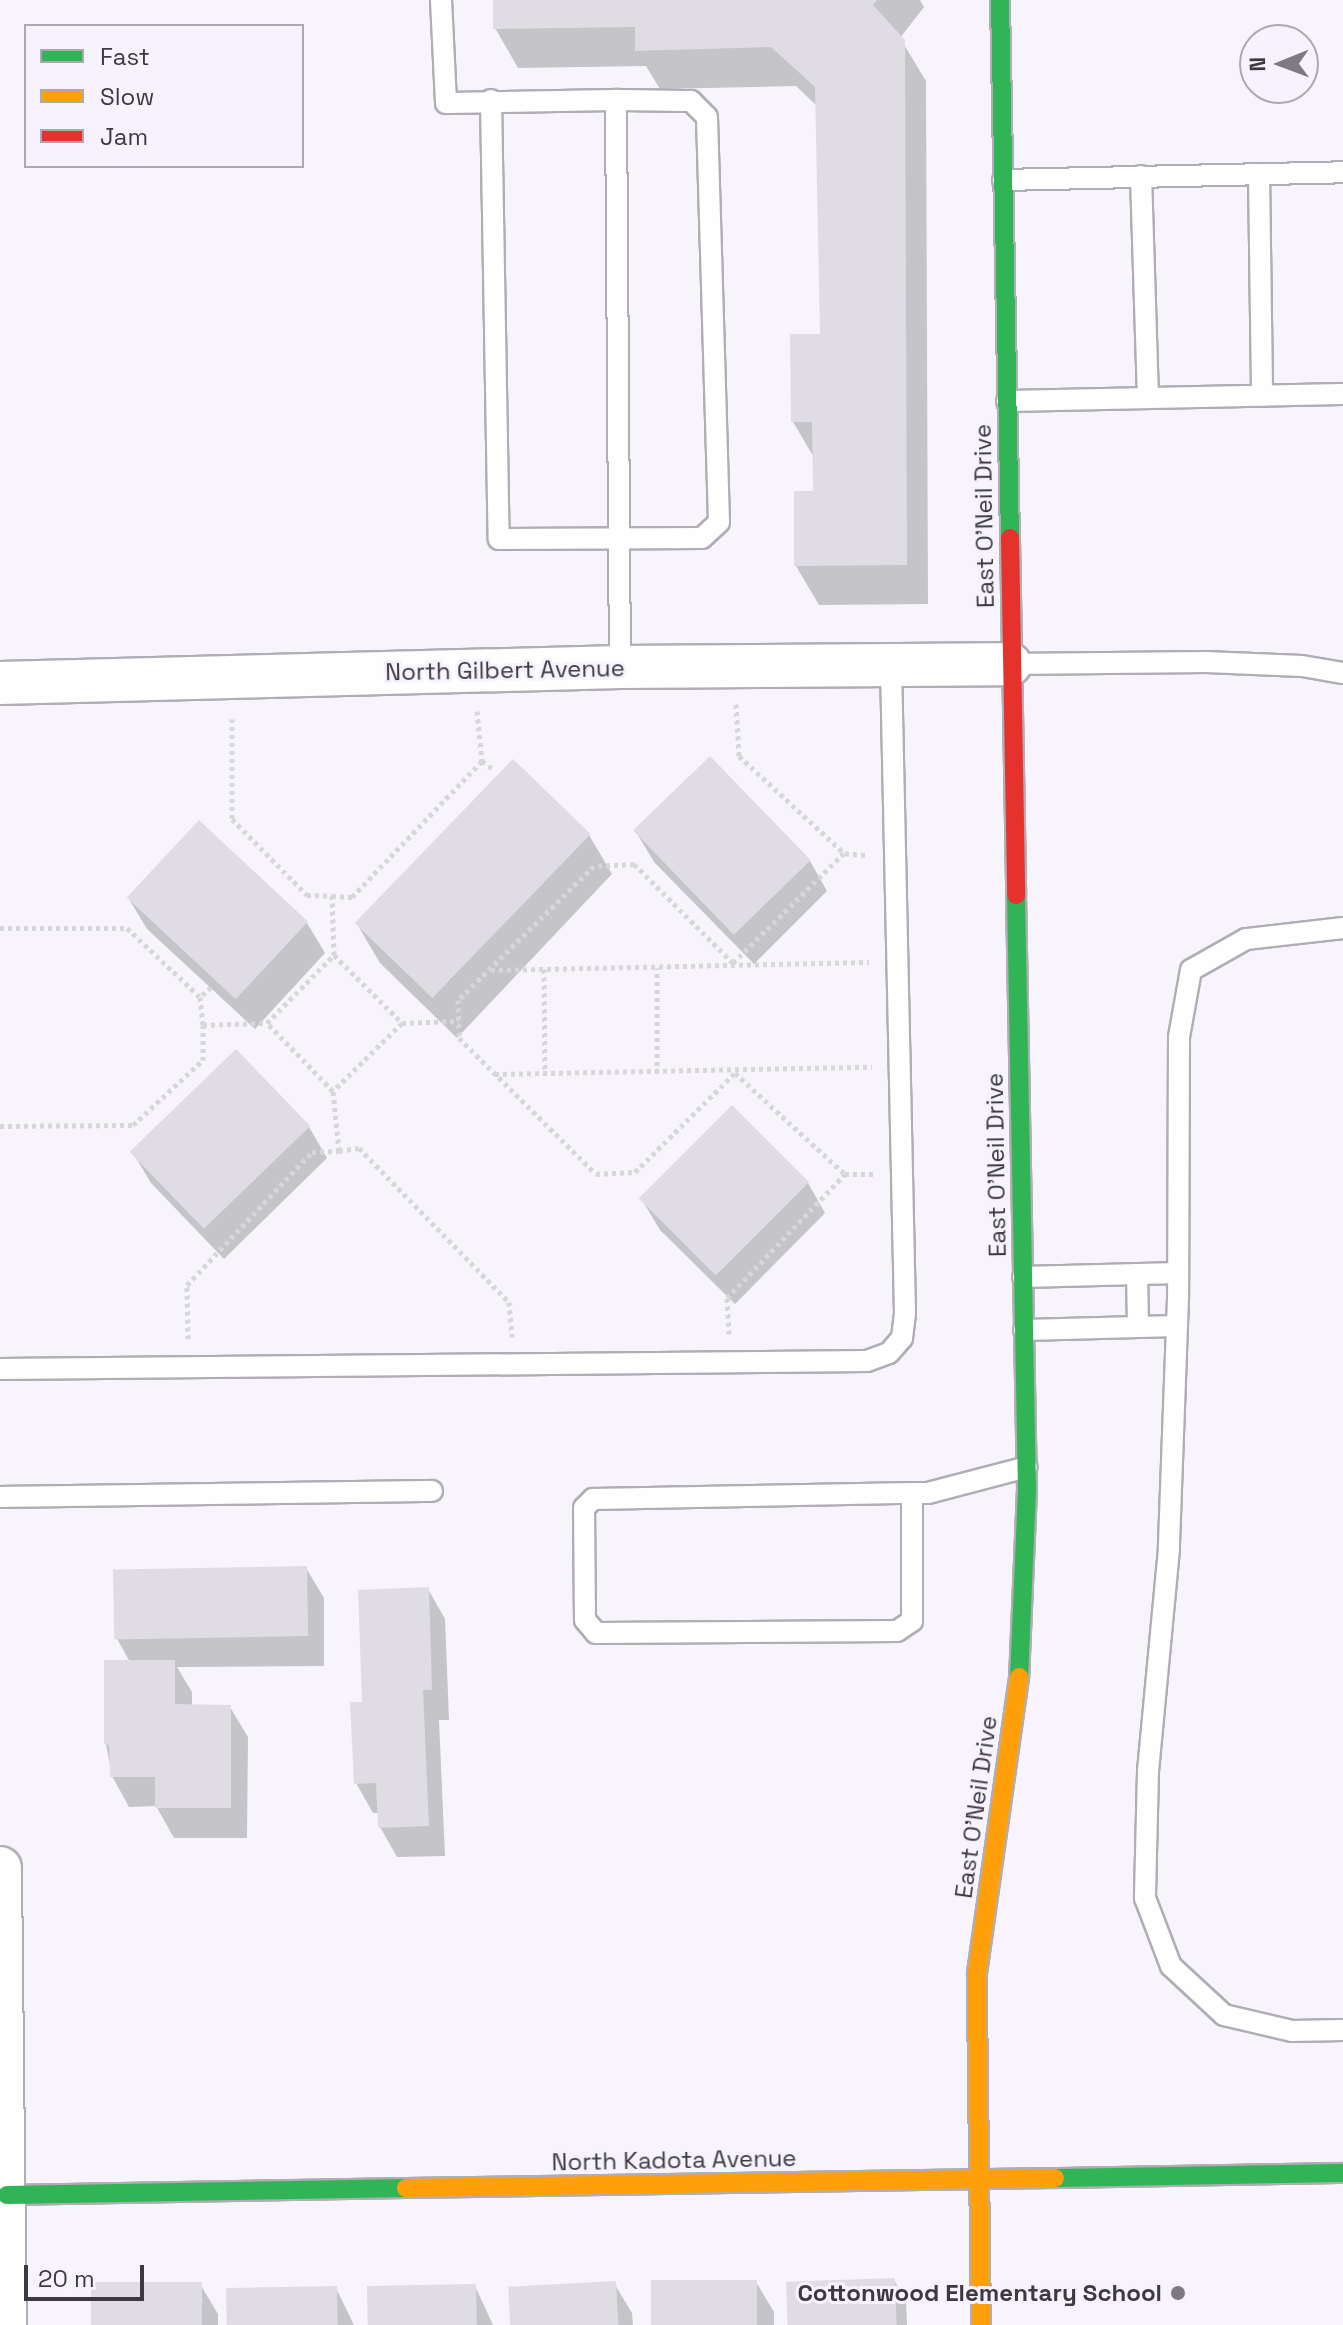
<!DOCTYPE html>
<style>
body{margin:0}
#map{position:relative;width:1343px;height:2325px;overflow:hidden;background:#f7f5fb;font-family:"Space Grotesk",sans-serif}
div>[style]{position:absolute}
.shadow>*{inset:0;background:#0003}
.building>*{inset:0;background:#dfdde3;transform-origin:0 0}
.path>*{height:5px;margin-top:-2.5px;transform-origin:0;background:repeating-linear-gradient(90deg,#d7d6d9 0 4px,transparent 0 8px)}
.roads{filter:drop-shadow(2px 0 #b0aeb4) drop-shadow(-2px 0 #b0aeb4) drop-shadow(0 2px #b0aeb4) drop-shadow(0 -2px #b0aeb4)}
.lane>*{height:20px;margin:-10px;padding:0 10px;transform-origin:10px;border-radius:10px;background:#fefefe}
.street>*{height:42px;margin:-21px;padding:0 21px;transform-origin:21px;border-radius:21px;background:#fefefe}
.fast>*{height:18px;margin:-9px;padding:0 9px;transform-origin:9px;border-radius:9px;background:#30b455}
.slow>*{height:18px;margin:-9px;padding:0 9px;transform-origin:9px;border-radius:9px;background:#ff9f0a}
.jam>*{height:18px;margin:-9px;padding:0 9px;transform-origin:9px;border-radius:9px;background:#e5322d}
.dots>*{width:22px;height:22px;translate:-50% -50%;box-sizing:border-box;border:4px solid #f6f2fe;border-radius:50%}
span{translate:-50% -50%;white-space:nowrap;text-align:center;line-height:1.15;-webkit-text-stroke:6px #f6f2fe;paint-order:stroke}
.street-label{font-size:24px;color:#3c3a40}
.poi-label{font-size:24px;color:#3c3a40;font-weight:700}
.right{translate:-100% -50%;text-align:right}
.legend{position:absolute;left:24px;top:24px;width:280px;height:144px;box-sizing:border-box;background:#f6f2fe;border:2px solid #aca8b2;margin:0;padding:10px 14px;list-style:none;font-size:24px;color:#3c3a40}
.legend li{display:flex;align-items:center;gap:16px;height:40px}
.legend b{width:40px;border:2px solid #aca8b2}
.north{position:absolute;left:1239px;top:24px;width:80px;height:80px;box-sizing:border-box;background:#f6f2fe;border:2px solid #aca8b2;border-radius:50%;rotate:269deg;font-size:22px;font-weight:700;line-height:32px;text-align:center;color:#3c3a40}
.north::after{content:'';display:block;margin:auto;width:28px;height:36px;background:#7d7b81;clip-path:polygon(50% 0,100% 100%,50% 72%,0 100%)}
.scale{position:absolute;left:24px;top:2265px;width:120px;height:36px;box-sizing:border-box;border:4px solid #3c3a40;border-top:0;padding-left:10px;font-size:24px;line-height:28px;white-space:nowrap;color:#3c3a40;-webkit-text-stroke:6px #f6f2fe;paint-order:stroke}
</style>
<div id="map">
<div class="shadow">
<div style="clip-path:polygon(495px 0,920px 0,924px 7px,900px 38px,926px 81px,928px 604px,819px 605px,796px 566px,815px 493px,815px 459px,793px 422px,822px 336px,817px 106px,796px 86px,660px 89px,646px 66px,518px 68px,495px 28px)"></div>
<div style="clip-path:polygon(710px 759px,810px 861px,827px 891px,754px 964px,654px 862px,636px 832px)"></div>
<div style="clip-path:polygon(589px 835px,612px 874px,457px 1038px,380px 963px,357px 924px)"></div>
<div style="clip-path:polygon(129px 899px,307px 923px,325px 953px,255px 1029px,147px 929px)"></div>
<div style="clip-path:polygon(309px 1127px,327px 1158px,224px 1259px,151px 1183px,133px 1153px)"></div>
<div style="clip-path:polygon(808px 1183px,825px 1213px,735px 1304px,660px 1230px,642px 1200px)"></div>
<div style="clip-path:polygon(306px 1568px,324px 1598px,324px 1666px,177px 1667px,192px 1692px,192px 1706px,230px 1707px,248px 1737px,247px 1838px,174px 1838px,156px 1806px,129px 1807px,112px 1776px,106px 1744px,130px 1662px,116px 1637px)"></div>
<div style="clip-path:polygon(428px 1589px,445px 1619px,449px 1720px,439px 1720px,445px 1856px,397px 1857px,380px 1827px,379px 1813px,373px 1813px,356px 1783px)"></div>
<div style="clip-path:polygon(894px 2280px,906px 2301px,907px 2325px,790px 2325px)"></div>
<div style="clip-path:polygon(756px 2282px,774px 2312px,774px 2325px,653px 2325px)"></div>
<div style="clip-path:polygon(614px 2283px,632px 2313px,633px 2325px,512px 2325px)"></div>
<div style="clip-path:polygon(200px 2284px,218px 2314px,218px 2325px,93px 2325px)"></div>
<div style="clip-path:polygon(475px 2286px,493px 2325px,370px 2325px)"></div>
<div style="clip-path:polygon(336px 2288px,354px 2325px,229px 2325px)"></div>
</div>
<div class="building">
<div style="clip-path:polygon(493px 0,877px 0,873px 5px,905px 40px,907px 565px,794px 566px,794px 491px,813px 491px,812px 422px,791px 422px,790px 334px,820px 334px,815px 87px,771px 47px,635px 51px,635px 27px,493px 29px)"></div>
<div style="left:710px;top:756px;width:145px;height:107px;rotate:46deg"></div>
<div style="left:513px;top:759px;width:108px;height:228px;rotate:44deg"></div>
<div style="left:199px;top:820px;width:149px;height:106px;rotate:43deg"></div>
<div style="left:236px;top:1049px;width:107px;height:148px;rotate:46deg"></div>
<div style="left:732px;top:1105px;width:109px;height:132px;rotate:45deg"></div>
<div style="left:307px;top:1566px;width:70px;height:194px;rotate:89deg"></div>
<div style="clip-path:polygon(429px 1587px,432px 1690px,423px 1690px,429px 1826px,378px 1828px,376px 1783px,354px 1784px,350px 1702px,362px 1702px,358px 1590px)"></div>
<div style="clip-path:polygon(104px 1660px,175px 1660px,175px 1704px,231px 1705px,231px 1808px,155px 1808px,155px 1777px,110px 1777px,109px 1745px,104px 1744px)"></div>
<div style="left:895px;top:2278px;width:47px;height:109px;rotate:88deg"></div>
<div style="left:651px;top:2280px;width:106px;height:45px"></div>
<div style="left:616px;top:2281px;width:44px;height:108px;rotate:87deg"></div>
<div style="left:91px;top:2282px;width:111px;height:43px"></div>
<div style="left:476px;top:2284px;width:41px;height:109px;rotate:89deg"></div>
<div style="left:337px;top:2286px;width:39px;height:111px;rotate:89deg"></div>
</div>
<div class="path">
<div style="left:736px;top:704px;width:52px;rotate:86.7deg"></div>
<div style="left:739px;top:756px;width:143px;rotate:42.7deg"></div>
<div style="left:477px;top:711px;width:50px;rotate:84.3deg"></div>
<div style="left:232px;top:719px;width:100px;rotate:90deg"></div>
<div style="left:232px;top:819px;width:107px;rotate:45.4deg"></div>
<div style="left:307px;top:895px;width:25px;rotate:2deg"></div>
<div style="left:865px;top:855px;width:21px;rotate:-175deg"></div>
<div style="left:844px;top:853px;width:156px;rotate:135.3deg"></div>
<div style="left:733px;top:963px;width:140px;rotate:-135deg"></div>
<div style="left:634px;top:864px;width:40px;rotate:177.1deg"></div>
<div style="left:594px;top:866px;width:191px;rotate:135.4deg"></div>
<div style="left:458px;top:1000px;width:38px;rotate:88deg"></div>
<div style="left:459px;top:1038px;width:193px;rotate:44.8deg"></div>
<div style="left:596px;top:1174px;width:39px;rotate:-3deg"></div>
<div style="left:635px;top:1172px;width:141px;rotate:-44.7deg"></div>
<div style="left:735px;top:1073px;width:149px;rotate:42.6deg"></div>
<div style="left:845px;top:1174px;width:28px"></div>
<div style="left:0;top:928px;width:127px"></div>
<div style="left:127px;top:928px;width:100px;rotate:43.4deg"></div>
<div style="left:334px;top:955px;width:59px;rotate:-91.9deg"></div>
<div style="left:332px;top:896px;width:20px;rotate:3deg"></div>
<div style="left:352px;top:897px;width:188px;rotate:-46.3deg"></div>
<div style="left:482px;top:761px;width:14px;rotate:36deg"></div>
<div style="left:544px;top:969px;width:105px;rotate:89.5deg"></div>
<div style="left:491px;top:970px;width:378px;rotate:-1.2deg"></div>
<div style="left:211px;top:987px;width:15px;rotate:138deg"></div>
<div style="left:200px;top:997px;width:28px;rotate:84deg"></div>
<div style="left:203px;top:1025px;width:64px;rotate:-1.8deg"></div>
<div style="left:402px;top:1023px;width:97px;rotate:135.4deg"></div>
<div style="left:333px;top:1091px;width:95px;rotate:-134.1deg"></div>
<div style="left:267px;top:1023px;width:95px;rotate:-45.4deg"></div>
<div style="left:334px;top:955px;width:96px;rotate:45deg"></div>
<div style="left:402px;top:1023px;width:57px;rotate:-2deg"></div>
<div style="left:657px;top:1073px;width:105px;rotate:-90deg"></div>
<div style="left:495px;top:1074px;width:377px;rotate:-1.1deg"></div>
<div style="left:0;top:1126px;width:133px;rotate:-0.4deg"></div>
<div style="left:133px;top:1125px;width:96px;rotate:-42.9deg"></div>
<div style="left:203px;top:1060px;width:35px;rotate:-90deg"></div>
<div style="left:339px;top:1151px;width:20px;rotate:-9deg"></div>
<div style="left:359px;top:1148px;width:215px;rotate:45.8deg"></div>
<div style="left:509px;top:1302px;width:35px;rotate:85deg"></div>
<div style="left:729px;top:1334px;width:36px;rotate:-93deg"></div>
<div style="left:727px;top:1298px;width:171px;rotate:-46.4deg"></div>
<div style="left:188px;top:1339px;width:54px;rotate:-91.1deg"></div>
<div style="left:187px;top:1285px;width:183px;rotate:-46.8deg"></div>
<div style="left:312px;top:1152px;width:27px;rotate:-2deg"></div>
<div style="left:339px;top:1151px;width:60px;rotate:-95.7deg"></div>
</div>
<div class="roads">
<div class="lane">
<div style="left:441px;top:0;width:103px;rotate:87.2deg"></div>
<div style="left:446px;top:103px;width:170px;rotate:-1deg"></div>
<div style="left:616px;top:100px;width:567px;rotate:89.6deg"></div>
<div style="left:491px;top:100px;width:439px;rotate:89deg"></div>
<div style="left:499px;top:539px;width:203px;rotate:-0.3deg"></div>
<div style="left:702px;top:538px;width:23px;rotate:-43deg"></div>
<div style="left:719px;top:522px;width:405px;rotate:-91.7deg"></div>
<div style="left:707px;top:117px;width:23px;rotate:-135deg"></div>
<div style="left:691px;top:101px;width:75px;rotate:-179.2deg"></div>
<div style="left:1259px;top:174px;width:222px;rotate:89.2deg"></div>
<div style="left:1141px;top:176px;width:222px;rotate:88.2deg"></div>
<div style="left:1003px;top:180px;width:340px;rotate:-1.3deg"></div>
<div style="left:1007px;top:401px;width:336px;rotate:-1.2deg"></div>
<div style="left:1010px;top:664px;width:196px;rotate:-0.6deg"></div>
<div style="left:1206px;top:662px;width:96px;rotate:2.4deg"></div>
<div style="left:1302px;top:666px;width:42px;rotate:9.7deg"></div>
<div style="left:1343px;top:928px;width:98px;rotate:173.5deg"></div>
<div style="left:1246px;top:939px;width:63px;rotate:150.6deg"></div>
<div style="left:1191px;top:970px;width:68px;rotate:100.2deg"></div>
<div style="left:1179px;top:1037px;width:261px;rotate:90.2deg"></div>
<div style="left:1178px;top:1298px;width:251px;rotate:92.1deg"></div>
<div style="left:1169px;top:1549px;width:224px;rotate:95.4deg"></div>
<div style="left:1148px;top:1772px;width:126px;rotate:91.4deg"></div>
<div style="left:1145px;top:1898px;width:73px;rotate:69.1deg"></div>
<div style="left:1171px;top:1966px;width:72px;rotate:42.8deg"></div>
<div style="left:1224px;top:2015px;width:70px;rotate:13.2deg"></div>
<div style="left:1292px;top:2031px;width:51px;rotate:-1.1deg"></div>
<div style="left:1137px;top:1274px;width:53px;rotate:88.9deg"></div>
<div style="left:1023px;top:1277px;width:155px;rotate:-1.5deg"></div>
<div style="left:1024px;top:1330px;width:153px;rotate:-1.5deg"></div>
<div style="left:0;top:1369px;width:867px;rotate:-0.53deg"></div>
<div style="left:867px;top:1361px;width:23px;rotate:-20deg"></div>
<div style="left:889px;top:1353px;width:20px;rotate:-49deg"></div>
<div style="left:902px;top:1338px;width:25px;rotate:-83deg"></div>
<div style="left:905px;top:1313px;width:648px;rotate:-91.24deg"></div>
<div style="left:912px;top:1493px;width:128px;rotate:90deg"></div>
<div style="left:912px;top:1621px;width:18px;rotate:146deg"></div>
<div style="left:897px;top:1631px;width:301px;rotate:179.6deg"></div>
<div style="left:596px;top:1633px;width:17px;rotate:-130deg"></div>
<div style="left:585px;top:1620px;width:112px;rotate:-90.5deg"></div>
<div style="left:584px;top:1508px;width:13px;rotate:-45deg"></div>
<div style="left:593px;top:1499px;width:319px;rotate:-1.1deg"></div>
<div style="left:912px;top:1493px;width:16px"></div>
<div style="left:928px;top:1493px;width:102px;rotate:-14.7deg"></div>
<div style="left:0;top:1497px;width:432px;rotate:-0.8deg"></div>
</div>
<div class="street">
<div style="left:0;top:683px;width:620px;rotate:-1.48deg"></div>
<div style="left:620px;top:667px;width:390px;rotate:-0.4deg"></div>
<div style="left:0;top:1868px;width:457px;rotate:89.4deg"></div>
</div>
<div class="fast">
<div style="left:1000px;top:0;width:538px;rotate:88.94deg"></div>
<div style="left:1016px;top:895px;width:594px;rotate:88.94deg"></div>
<div style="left:1027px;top:1489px;width:188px;rotate:92.4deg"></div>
<div style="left:1055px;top:2178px;width:288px;rotate:-1deg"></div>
<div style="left:7px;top:2195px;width:399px;rotate:-1deg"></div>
</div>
<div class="slow">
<div style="left:406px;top:2188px;width:649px;rotate:-0.88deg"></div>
<div style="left:981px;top:2325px;width:352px;rotate:-90.7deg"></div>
<div style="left:977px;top:1973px;width:299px;rotate:-81.9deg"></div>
</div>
<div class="jam">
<div style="left:1010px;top:538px;width:357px;rotate:89deg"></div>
</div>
</div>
<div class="dots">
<div style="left:1178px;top:2293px;background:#7d7b81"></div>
</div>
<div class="street-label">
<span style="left:984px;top:516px;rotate:-91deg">East O'Neil Drive</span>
<span style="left:505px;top:670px;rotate:-1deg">North Gilbert Avenue</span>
<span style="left:996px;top:1165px;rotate:-91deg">East O'Neil Drive</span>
<span style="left:976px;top:1807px;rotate:-82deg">East O'Neil Drive</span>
<span style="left:674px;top:2160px;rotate:-1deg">North Kadota Avenue</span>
</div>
<div class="poi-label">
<span class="right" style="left:1162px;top:2293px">Cottonwood Elementary School</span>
</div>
<ul class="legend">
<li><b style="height:10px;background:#30b455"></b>Fast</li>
<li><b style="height:10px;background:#ff9f0a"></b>Slow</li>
<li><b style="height:10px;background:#e5322d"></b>Jam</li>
</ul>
<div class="north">N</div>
<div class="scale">20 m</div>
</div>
